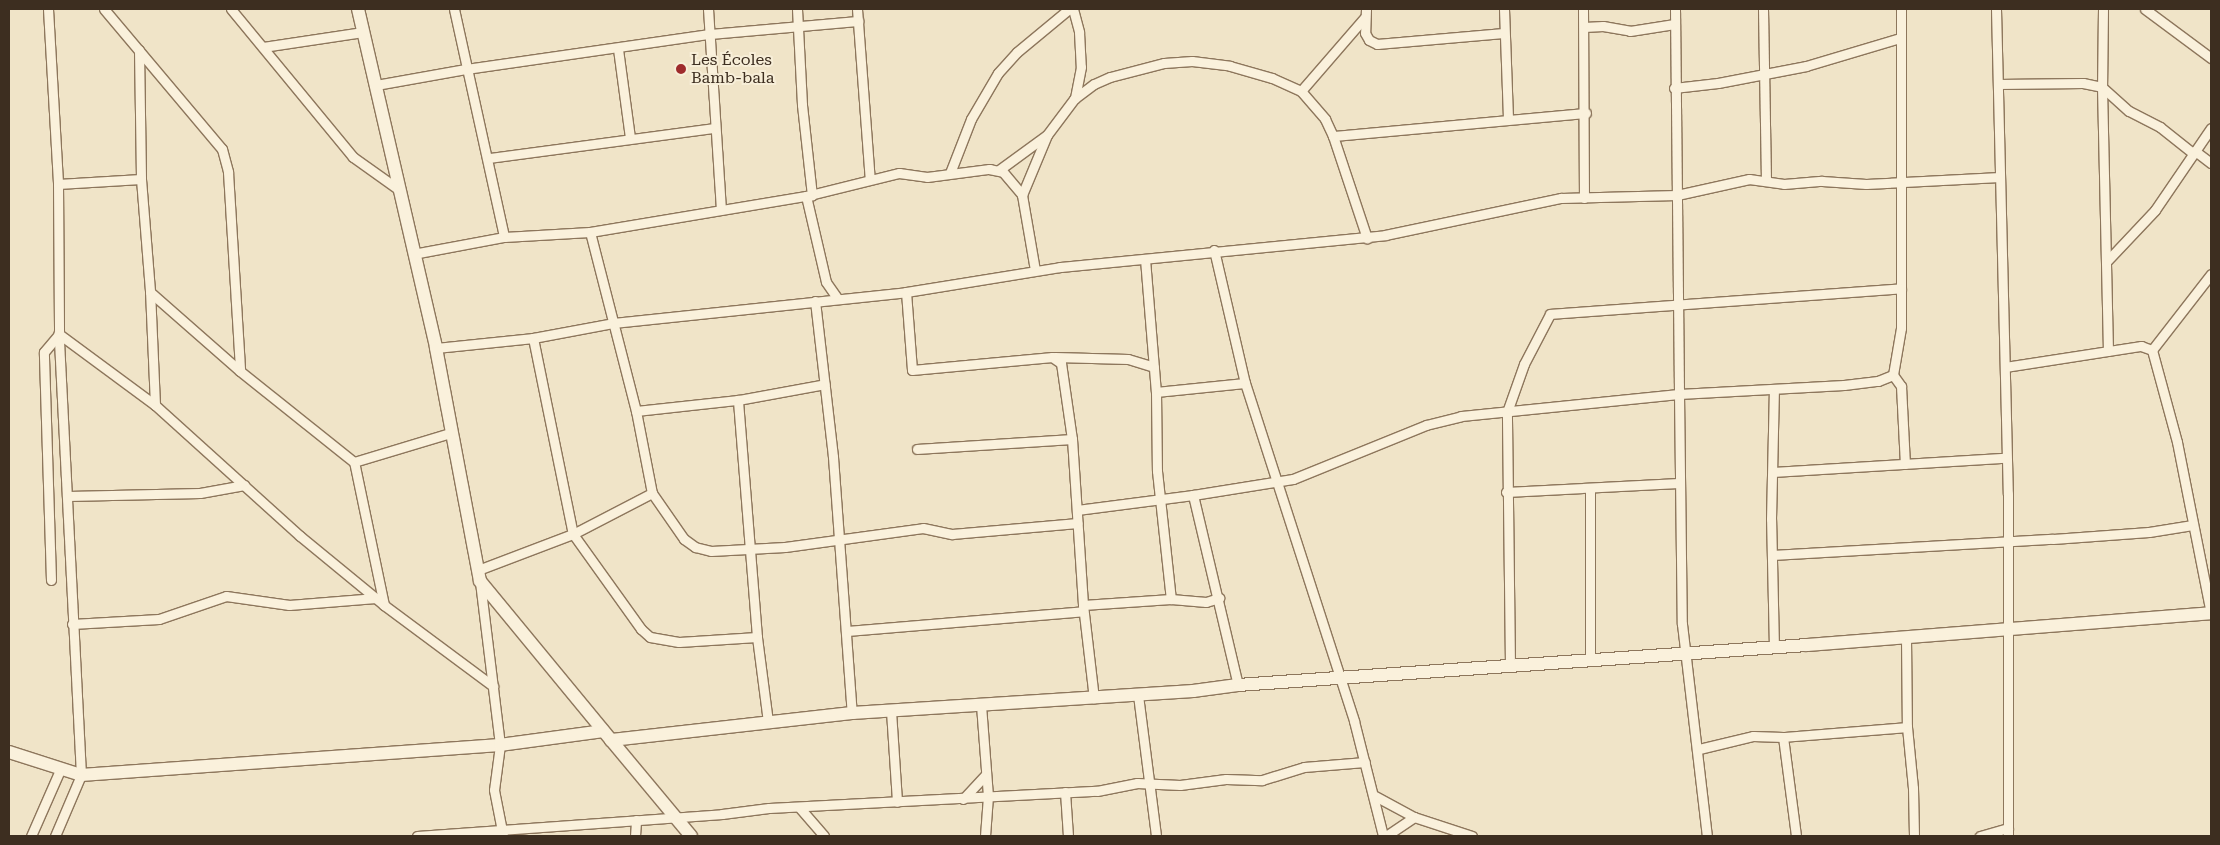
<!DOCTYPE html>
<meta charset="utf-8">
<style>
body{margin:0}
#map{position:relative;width:2220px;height:845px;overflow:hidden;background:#f0e4c8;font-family:"Roboto Serif",serif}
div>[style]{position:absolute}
.roads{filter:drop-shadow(1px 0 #8d765c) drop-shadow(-1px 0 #8d765c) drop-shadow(0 1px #8d765c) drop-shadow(0 -1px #8d765c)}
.street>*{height:9px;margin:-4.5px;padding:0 4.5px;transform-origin:4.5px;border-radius:4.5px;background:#faf1dc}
.secondary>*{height:12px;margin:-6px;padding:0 6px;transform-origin:6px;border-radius:6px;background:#faf1dc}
.dots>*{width:14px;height:14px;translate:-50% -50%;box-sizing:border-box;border:2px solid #f7eed8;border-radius:50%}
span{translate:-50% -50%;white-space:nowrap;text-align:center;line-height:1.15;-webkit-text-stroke:4px #f7eed8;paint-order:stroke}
.poi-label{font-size:16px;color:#3d2e20}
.left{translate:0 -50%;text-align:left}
.frame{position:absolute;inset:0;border:10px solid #3d2e20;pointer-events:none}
</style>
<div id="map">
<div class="roads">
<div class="street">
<div style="left:48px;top:9px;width:175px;rotate:86.7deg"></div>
<div style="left:58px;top:184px;width:150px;rotate:89.6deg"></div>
<div style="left:59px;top:334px;width:119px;rotate:36.5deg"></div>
<div style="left:155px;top:405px;width:195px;rotate:42.1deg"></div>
<div style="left:300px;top:536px;width:109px;rotate:39.4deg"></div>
<div style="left:384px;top:605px;width:136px;rotate:36.6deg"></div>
<div style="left:104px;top:9px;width:183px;rotate:49.9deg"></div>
<div style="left:222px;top:149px;width:24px;rotate:75deg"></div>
<div style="left:228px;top:172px;width:199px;rotate:86.5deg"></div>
<div style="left:231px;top:9px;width:192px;rotate:50.5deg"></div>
<div style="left:353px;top:157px;width:55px;rotate:35.4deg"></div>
<div style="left:454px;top:9px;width:233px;rotate:77.6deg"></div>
<div style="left:708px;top:9px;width:201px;rotate:86.3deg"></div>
<div style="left:797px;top:9px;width:96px;rotate:87deg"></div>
<div style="left:802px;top:105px;width:91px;rotate:83.7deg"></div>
<div style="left:857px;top:9px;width:171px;rotate:85.7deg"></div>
<div style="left:1073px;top:9px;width:24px;rotate:75deg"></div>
<div style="left:1079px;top:32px;width:35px;rotate:87deg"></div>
<div style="left:1081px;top:67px;width:32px;rotate:101deg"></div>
<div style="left:1366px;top:9px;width:24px;rotate:92deg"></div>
<div style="left:1365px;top:33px;width:8px;rotate:60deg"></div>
<div style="left:1369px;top:40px;width:9px;rotate:27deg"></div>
<div style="left:1377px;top:44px;width:127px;rotate:-5deg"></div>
<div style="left:1504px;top:9px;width:109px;rotate:87.9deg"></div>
<div style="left:1583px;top:9px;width:189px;rotate:89.7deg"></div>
<div style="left:1675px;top:9px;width:385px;rotate:89.4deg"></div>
<div style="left:1679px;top:394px;width:165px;rotate:-3.1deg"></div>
<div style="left:1844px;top:385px;width:34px;rotate:-7deg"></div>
<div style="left:1878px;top:381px;width:16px;rotate:-22deg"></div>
<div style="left:1763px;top:9px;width:172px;rotate:89deg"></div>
<div style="left:1901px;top:9px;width:319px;rotate:90deg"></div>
<div style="left:1901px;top:328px;width:48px;rotate:99.7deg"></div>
<div style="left:1893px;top:375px;width:14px;rotate:54deg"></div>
<div style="left:1901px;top:386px;width:78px;rotate:87.1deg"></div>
<div style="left:1996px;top:9px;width:485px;rotate:88.6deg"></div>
<div style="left:2008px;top:494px;width:342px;rotate:90deg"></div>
<div style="left:2103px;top:9px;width:78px;rotate:90.7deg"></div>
<div style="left:2102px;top:87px;width:264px;rotate:88.7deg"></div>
<div style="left:2145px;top:9px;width:82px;rotate:36.6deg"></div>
<div style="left:1584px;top:27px;width:19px;rotate:-3deg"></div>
<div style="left:1603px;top:26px;width:27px;rotate:10deg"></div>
<div style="left:1630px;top:31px;width:45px;rotate:-9deg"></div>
<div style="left:263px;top:47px;width:101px;rotate:-8.5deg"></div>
<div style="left:618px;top:49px;width:90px;rotate:82.3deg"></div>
<div style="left:139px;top:50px;width:129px;rotate:89.1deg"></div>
<div style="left:141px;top:179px;width:113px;rotate:85.4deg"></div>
<div style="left:1998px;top:84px;width:85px;rotate:-0.7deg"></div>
<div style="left:2083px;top:83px;width:19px;rotate:12deg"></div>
<div style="left:2102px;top:87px;width:36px;rotate:42deg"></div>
<div style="left:2129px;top:111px;width:35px;rotate:27deg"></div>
<div style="left:2160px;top:127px;width:43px;rotate:38.5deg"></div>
<div style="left:376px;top:85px;width:91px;rotate:-10.1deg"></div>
<div style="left:466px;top:69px;width:246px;rotate:-8.2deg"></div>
<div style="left:709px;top:34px;width:150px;rotate:-5deg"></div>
<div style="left:1674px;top:88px;width:44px;rotate:-6.5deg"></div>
<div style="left:1718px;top:83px;width:90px;rotate:-10.9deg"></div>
<div style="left:1806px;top:66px;width:98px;rotate:-16.6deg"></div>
<div style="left:1301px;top:91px;width:98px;rotate:-49.1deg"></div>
<div style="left:1047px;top:135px;width:45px;rotate:-53.1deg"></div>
<div style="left:1074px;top:99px;width:25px;rotate:-37deg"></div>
<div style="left:1094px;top:84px;width:17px;rotate:-24deg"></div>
<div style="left:1110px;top:77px;width:56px;rotate:-14.5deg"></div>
<div style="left:1164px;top:63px;width:28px;rotate:-4deg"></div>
<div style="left:1192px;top:61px;width:38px;rotate:7deg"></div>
<div style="left:1230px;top:66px;width:44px;rotate:15.9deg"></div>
<div style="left:1272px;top:78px;width:32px;rotate:24deg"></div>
<div style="left:1301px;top:91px;width:37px;rotate:49deg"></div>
<div style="left:1325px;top:119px;width:19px;rotate:65deg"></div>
<div style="left:1333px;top:136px;width:108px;rotate:71.6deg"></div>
<div style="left:1333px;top:136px;width:254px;rotate:-5.2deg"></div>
<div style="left:2195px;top:151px;width:20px;rotate:37deg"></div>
<div style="left:489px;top:158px;width:227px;rotate:-7.6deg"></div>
<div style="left:999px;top:170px;width:59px;rotate:-36.1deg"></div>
<div style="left:1047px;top:135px;width:65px;rotate:112.6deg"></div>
<div style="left:950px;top:173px;width:58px;rotate:-68.7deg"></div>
<div style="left:971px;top:119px;width:53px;rotate:-59.6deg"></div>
<div style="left:998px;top:73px;width:28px;rotate:-48deg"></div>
<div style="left:1017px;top:52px;width:67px;rotate:-39.6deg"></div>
<div style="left:58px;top:184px;width:83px;rotate:-3.4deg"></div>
<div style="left:806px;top:196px;width:88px;rotate:76.9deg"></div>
<div style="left:826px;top:282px;width:19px;rotate:55deg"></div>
<div style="left:590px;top:232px;width:185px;rotate:75.6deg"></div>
<div style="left:636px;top:411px;width:84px;rotate:79deg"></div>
<div style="left:1214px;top:250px;width:137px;rotate:76.9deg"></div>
<div style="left:1245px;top:383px;width:355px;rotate:72.1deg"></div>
<div style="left:1354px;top:721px;width:119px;rotate:75.8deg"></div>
<div style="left:413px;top:254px;width:93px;rotate:-10.6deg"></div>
<div style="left:504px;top:237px;width:86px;rotate:-3.3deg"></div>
<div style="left:590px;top:232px;width:219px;rotate:-9.5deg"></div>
<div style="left:806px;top:196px;width:96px;rotate:-13.9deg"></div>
<div style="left:899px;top:173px;width:28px;rotate:8deg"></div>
<div style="left:927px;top:177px;width:63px;rotate:-7.4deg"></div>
<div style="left:989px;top:169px;width:14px;rotate:12deg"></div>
<div style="left:1003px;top:172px;width:30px;rotate:50deg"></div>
<div style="left:1022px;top:195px;width:76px;rotate:80.2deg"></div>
<div style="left:1145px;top:259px;width:133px;rotate:85.3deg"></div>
<div style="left:1156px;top:392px;width:79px;rotate:89.3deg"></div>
<div style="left:1157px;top:471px;width:129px;rotate:83.8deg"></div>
<div style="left:2107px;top:261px;width:70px;rotate:-46.7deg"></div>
<div style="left:2155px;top:210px;width:99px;rotate:-55.7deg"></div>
<div style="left:906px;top:292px;width:78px;rotate:85.6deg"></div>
<div style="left:912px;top:370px;width:141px;rotate:-5.3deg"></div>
<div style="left:1052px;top:357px;width:11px;rotate:34deg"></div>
<div style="left:1061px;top:363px;width:77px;rotate:81.8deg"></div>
<div style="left:1072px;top:439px;width:166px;rotate:86.2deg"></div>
<div style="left:1083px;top:605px;width:94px;rotate:83.3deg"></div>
<div style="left:815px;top:301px;width:157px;rotate:83.4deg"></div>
<div style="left:833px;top:457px;width:257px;rotate:85.8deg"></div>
<div style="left:533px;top:338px;width:200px;rotate:78.5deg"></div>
<div style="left:573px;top:534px;width:89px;rotate:-27.4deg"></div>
<div style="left:652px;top:493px;width:56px;rotate:55.2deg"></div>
<div style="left:684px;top:539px;width:14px;rotate:36deg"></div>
<div style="left:695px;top:547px;width:16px;rotate:14deg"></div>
<div style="left:711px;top:551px;width:74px;rotate:-3.1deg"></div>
<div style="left:785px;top:547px;width:139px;rotate:-7.8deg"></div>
<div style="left:923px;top:528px;width:30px;rotate:12deg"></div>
<div style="left:952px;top:534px;width:126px;rotate:-5deg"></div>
<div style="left:436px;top:348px;width:98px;rotate:-5.9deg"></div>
<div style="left:533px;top:338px;width:81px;rotate:-10.6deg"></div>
<div style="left:613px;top:323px;width:295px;rotate:-6deg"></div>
<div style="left:906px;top:292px;width:156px;rotate:-9.2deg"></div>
<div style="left:1060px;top:267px;width:327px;rotate:-5.6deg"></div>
<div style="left:1385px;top:235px;width:180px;rotate:-11.9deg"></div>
<div style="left:1561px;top:198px;width:116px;rotate:-1.5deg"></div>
<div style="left:1677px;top:195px;width:74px;rotate:-12.5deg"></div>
<div style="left:1749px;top:179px;width:35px;rotate:8deg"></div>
<div style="left:1784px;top:184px;width:38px;rotate:-5deg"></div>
<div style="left:1822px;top:181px;width:44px;rotate:3.9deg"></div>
<div style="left:1866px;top:184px;width:134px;rotate:-3deg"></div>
<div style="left:2152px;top:350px;width:96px;rotate:-52.2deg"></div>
<div style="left:1055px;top:357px;width:73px;rotate:1.6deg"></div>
<div style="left:1128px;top:359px;width:27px;rotate:17deg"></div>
<div style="left:2005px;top:367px;width:138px;rotate:-8.8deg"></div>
<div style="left:2141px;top:346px;width:12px;rotate:20deg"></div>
<div style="left:2152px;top:350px;width:95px;rotate:74.8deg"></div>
<div style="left:2177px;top:442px;width:174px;rotate:78.8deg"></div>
<div style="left:1156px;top:392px;width:89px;rotate:-5.8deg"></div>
<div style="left:155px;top:405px;width:113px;rotate:-92.5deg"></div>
<div style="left:150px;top:292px;width:120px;rotate:41.3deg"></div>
<div style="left:240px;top:371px;width:146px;rotate:38.6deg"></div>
<div style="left:636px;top:411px;width:103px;rotate:-6.2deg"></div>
<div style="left:917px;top:449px;width:155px;rotate:-3.7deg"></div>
<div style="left:1773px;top:472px;width:232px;rotate:-3.5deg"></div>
<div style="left:1506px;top:492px;width:173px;rotate:-3deg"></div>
<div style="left:1193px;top:495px;width:101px;rotate:-9.1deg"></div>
<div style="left:1293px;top:479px;width:144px;rotate:-22.1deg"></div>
<div style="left:1426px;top:425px;width:36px;rotate:-14deg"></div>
<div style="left:1461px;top:416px;width:219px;rotate:-5.8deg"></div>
<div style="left:1679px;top:394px;width:230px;rotate:89.3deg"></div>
<div style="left:1682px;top:624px;width:213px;rotate:83.3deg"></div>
<div style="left:68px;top:496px;width:132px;rotate:-1.3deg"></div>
<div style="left:200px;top:493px;width:45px;rotate:-10.3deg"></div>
<div style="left:1077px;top:510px;width:117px;rotate:-7.4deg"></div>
<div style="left:1193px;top:495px;width:195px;rotate:76.7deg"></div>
<div style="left:1772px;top:555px;width:281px;rotate:-3.3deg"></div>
<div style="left:2053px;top:539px;width:96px;rotate:-4.2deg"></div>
<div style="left:2149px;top:532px;width:44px;rotate:-9.2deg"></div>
<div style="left:478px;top:570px;width:102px;rotate:-20.8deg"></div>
<div style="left:573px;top:534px;width:117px;rotate:54.4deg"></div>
<div style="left:641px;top:629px;width:12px;rotate:42deg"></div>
<div style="left:650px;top:637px;width:29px;rotate:10deg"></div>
<div style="left:679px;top:642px;width:78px;rotate:-3.7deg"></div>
<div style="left:51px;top:580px;width:228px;rotate:-91.8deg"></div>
<div style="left:44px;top:352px;width:23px;rotate:-50deg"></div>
<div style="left:480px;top:582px;width:164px;rotate:83deg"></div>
<div style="left:500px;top:745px;width:45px;rotate:97.6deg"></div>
<div style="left:494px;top:790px;width:47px;rotate:78.9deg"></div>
<div style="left:384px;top:605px;width:146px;rotate:-101.8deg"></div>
<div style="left:354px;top:462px;width:100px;rotate:-16.8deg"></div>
<div style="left:1083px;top:605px;width:88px;rotate:-3.9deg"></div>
<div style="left:1171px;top:599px;width:35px;rotate:5deg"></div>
<div style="left:1206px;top:602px;width:14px;rotate:-17deg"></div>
<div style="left:72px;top:624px;width:87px;rotate:-3.3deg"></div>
<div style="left:159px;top:619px;width:71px;rotate:-18.9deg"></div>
<div style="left:226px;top:596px;width:64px;rotate:8.1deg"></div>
<div style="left:289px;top:605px;width:87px;rotate:-4.6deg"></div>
<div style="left:847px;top:631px;width:237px;rotate:-4.8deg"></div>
<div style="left:1906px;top:638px;width:89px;rotate:89.4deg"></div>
<div style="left:1907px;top:727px;width:61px;rotate:84.4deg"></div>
<div style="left:1913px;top:788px;width:48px;rotate:88.8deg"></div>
<div style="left:1774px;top:648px;width:129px;rotate:-91.3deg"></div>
<div style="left:1771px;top:519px;width:130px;rotate:-88.7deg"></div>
<div style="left:1590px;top:659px;width:170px;rotate:-90deg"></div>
<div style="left:1510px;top:665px;width:253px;rotate:-90.7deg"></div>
<div style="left:1507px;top:412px;width:51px;rotate:-70.5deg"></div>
<div style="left:1524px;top:364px;width:56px;rotate:-62.5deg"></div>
<div style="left:1550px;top:314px;width:352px;rotate:-4.2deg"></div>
<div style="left:1138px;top:695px;width:142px;rotate:82.7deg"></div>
<div style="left:981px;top:705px;width:91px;rotate:85.6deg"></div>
<div style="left:988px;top:796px;width:40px;rotate:94.3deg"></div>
<div style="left:891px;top:711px;width:91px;rotate:86.2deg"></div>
<div style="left:768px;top:722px;width:86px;rotate:-97.4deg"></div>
<div style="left:757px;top:637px;width:238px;rotate:-94.6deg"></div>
<div style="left:738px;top:400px;width:88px;rotate:-10.4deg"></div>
<div style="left:1783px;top:737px;width:100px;rotate:82.5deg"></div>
<div style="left:1699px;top:749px;width:56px;rotate:-13.5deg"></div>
<div style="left:1753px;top:736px;width:30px;rotate:2deg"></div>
<div style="left:1783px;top:737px;width:124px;rotate:-4.6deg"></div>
<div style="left:1065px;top:792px;width:44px;rotate:86.1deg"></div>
<div style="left:1375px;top:796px;width:44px;rotate:28.3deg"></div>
<div style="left:1414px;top:817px;width:61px;rotate:18.1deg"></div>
<div style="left:963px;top:799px;width:33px;rotate:-47deg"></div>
<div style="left:799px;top:807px;width:38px;rotate:49deg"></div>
<div style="left:31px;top:836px;width:72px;rotate:-66.3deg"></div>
<div style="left:55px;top:836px;width:66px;rotate:-66.9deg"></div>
<div style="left:81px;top:775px;width:442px;rotate:-92.9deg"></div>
<div style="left:417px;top:836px;width:306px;rotate:-4.1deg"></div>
<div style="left:722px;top:814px;width:47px;rotate:-7.3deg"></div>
<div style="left:769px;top:808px;width:328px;rotate:-3deg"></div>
<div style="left:1097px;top:791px;width:41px;rotate:-11.3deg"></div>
<div style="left:1137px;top:783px;width:43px;rotate:2.7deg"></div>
<div style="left:1180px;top:785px;width:46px;rotate:-7.4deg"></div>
<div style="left:1226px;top:779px;width:36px;rotate:2deg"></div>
<div style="left:1262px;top:780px;width:44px;rotate:-17.2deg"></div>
<div style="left:1304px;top:767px;width:61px;rotate:-4.7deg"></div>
<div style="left:635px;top:836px;width:16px;rotate:-86deg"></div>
<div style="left:1386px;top:836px;width:34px;rotate:-34deg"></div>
<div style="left:1980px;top:836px;width:29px;rotate:-16deg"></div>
</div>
<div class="secondary">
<div style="left:358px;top:9px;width:348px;rotate:77deg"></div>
<div style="left:436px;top:348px;width:237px;rotate:79.3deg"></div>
<div style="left:480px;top:581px;width:206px;rotate:50.5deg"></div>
<div style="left:611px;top:740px;width:243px;rotate:-6.4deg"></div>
<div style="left:852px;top:713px;width:342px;rotate:-3.7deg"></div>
<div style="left:1193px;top:691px;width:45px;rotate:-7.6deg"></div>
<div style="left:1238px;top:685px;width:570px;rotate:-4.02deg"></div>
<div style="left:1807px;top:645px;width:405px;rotate:-4.5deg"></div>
<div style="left:611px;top:740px;width:125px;rotate:50.2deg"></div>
<div style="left:9px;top:752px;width:76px;rotate:17.7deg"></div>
<div style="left:81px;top:775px;width:420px;rotate:-4.1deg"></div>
<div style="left:500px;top:745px;width:104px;rotate:-7.7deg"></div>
</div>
</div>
<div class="dots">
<div style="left:681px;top:69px;background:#9e2a2b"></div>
</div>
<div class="poi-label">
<span class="left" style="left:691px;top:69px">Les Écoles<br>Bamb-bala</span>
</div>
<div class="frame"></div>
</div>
